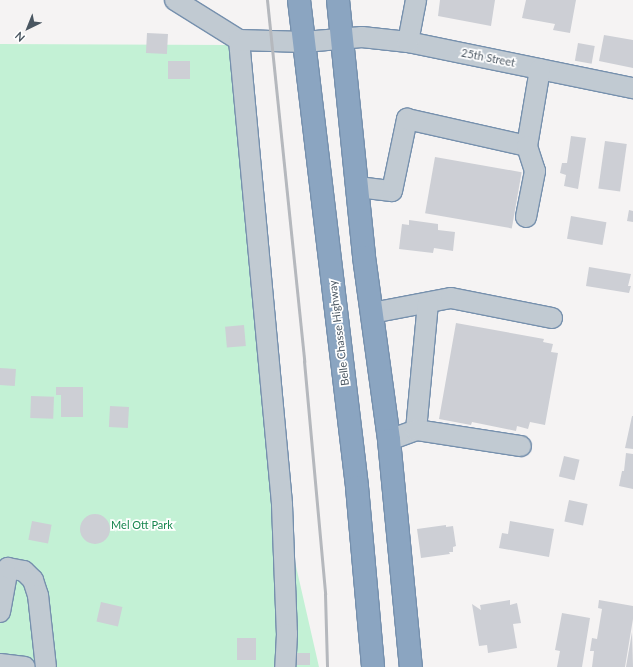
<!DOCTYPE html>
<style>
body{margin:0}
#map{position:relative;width:633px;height:667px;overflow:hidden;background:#f5f3f3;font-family:Lato,sans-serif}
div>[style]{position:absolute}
.green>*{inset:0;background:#c3f1d5}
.building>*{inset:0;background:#cdcfd5;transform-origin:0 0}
.round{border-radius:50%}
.roads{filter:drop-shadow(1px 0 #7690ad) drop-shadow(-1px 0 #7690ad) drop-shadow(0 1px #7690ad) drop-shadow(0 -1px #7690ad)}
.minor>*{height:20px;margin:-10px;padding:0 10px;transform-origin:10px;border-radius:10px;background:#c1cad2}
.highway>*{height:22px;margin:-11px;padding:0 11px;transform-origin:11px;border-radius:11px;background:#8ba5c1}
.rail>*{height:3px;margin:-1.5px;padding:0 1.5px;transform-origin:1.5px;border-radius:1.5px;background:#b5b8bd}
span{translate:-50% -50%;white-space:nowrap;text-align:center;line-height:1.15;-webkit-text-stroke:3.5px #fff;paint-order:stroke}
.street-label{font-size:11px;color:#4a5661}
.park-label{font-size:11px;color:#17864f}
.north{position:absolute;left:8px;top:8px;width:40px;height:40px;-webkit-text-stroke:3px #fff;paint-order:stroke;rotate:223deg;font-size:11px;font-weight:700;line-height:16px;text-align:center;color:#4a5661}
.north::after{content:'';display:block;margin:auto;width:14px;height:18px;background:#4a5661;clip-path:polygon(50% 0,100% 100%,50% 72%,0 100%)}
</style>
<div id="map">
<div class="green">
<div style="clip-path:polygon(0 44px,229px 45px,282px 505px,319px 667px,0 667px)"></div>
</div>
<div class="building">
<div style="clip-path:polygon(440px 0,495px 0,491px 26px,438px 16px)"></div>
<div style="clip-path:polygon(526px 0,576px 0,570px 33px,553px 30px,555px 24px,522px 18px)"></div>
<div style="left:147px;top:33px;width:21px;height:20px;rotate:3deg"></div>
<div style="clip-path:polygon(604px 35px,633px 40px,633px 68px,599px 61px)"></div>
<div style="left:578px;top:43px;width:17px;height:18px;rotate:10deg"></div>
<div style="left:168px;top:61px;width:22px;height:18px"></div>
<div style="clip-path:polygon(571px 136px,586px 138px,578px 189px,564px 186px,566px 175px,560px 173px,562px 163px,567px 163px)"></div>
<div style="left:605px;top:141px;width:22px;height:48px;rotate:8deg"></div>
<div style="left:435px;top:157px;width:88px;height:57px;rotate:10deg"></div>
<div style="clip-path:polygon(629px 210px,633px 211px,633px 222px,627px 221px)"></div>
<div style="left:571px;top:216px;width:36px;height:23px;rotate:10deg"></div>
<div style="clip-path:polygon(409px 220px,438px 224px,438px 230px,455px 232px,453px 251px,434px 248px,433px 253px,399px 249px,402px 224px,409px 225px)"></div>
<div style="clip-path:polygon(589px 267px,631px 274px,628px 286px,631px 286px,629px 293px,586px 286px)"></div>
<div style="clip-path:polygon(456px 323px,544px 339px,543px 342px,553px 344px,551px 352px,558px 353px,545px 425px,530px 422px,528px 429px,517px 426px,516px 431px,472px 422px,471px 425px,439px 419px)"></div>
<div style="left:244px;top:325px;width:21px;height:19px;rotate:85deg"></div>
<div style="left:0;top:368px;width:16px;height:17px;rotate:4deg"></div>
<div style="clip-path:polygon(56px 387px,83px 387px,83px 417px,61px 417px,61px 395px,56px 395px)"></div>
<div style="left:31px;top:396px;width:23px;height:22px;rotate:2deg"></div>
<div style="left:110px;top:406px;width:19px;height:21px;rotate:3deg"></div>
<div style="clip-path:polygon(632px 416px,633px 416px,633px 449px,625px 448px)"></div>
<div style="clip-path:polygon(626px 453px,633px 454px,633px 489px,619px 486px,622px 471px,624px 471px)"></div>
<div style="left:564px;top:456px;width:16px;height:21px;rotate:14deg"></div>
<div style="left:569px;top:500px;width:19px;height:22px;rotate:12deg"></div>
<div class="round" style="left:80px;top:514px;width:30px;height:30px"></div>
<div style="left:32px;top:521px;width:20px;height:19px;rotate:11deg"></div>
<div style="clip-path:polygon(510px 521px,554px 529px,549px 557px,499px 548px,502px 533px,508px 534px)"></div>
<div style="clip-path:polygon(446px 525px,446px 527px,453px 526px,456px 546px,453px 547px,453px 552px,449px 552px,450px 554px,421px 558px,417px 529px)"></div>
<div style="clip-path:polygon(510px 600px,510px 605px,517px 603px,521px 623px,513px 624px,517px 648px,488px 653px,487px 645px,479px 646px,472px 604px,481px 610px,480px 605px)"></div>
<div style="clip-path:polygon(599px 600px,633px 606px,633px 619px,625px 667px,592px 667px,594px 651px,590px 651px,592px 638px,597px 639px,602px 609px,598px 608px)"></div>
<div style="left:101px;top:602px;width:22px;height:20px;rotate:13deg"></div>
<div style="clip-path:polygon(562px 613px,590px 618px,582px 667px,557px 667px,560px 651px,555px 650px)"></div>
<div style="clip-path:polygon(632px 632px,633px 667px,626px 667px)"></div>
<div style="left:237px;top:638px;width:19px;height:22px"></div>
<div style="left:292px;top:653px;width:18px;height:12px"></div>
</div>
<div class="roads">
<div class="minor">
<div style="left:175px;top:0;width:75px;rotate:32deg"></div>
<div style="left:239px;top:40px;width:467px;rotate:84.7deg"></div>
<div style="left:282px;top:505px;width:129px;rotate:87.8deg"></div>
<div style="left:287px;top:634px;width:33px;rotate:93deg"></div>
<div style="left:239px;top:40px;width:65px;rotate:1.8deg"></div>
<div style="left:304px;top:42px;width:58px;rotate:-4.9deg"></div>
<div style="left:362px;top:37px;width:46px;rotate:6.2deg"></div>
<div style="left:408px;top:42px;width:230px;rotate:11.6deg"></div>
<div style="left:408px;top:42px;width:43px;rotate:-79.2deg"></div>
<div style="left:358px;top:187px;width:34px;rotate:7deg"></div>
<div style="left:392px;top:191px;width:74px;rotate:-78.2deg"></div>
<div style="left:407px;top:119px;width:123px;rotate:12.7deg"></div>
<div style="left:527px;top:146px;width:78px;rotate:-80.4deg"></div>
<div style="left:526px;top:217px;width:47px;rotate:-78.9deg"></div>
<div style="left:535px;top:171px;width:26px;rotate:-108deg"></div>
<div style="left:372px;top:313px;width:80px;rotate:-10.8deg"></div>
<div style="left:451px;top:298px;width:103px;rotate:11.2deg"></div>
<div style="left:416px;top:430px;width:127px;rotate:-84.6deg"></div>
<div style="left:389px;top:440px;width:29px;rotate:-20deg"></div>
<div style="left:416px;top:430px;width:106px;rotate:8.7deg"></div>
<div style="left:0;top:612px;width:45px;rotate:-79.7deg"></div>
<div style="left:8px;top:568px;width:16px;rotate:11deg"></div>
<div style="left:24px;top:571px;width:13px;rotate:45deg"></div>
<div style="left:33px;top:580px;width:16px;rotate:72deg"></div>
<div style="left:38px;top:595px;width:72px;rotate:83.7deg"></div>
<div style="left:0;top:664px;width:25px;rotate:7deg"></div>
</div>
<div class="highway">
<div style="left:299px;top:0;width:490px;rotate:83.2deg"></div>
<div style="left:357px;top:487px;width:181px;rotate:84.9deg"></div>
<div style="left:338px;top:0;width:258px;rotate:84.2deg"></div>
<div style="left:364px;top:257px;width:185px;rotate:82.2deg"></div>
<div style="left:389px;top:440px;width:228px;rotate:84.5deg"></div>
</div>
</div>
<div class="rail">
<div style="left:267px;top:0;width:363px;rotate:84.1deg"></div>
<div style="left:304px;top:361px;width:234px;rotate:84.8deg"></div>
<div style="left:325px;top:594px;width:73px;rotate:88.4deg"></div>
</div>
<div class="street-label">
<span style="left:488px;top:58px;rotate:11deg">25th Street</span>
<span style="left:339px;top:333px;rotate:-97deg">Belle Chasse Highway</span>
</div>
<div class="park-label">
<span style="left:142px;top:525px">Mel Ott Park</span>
</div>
<div class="north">N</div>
</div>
